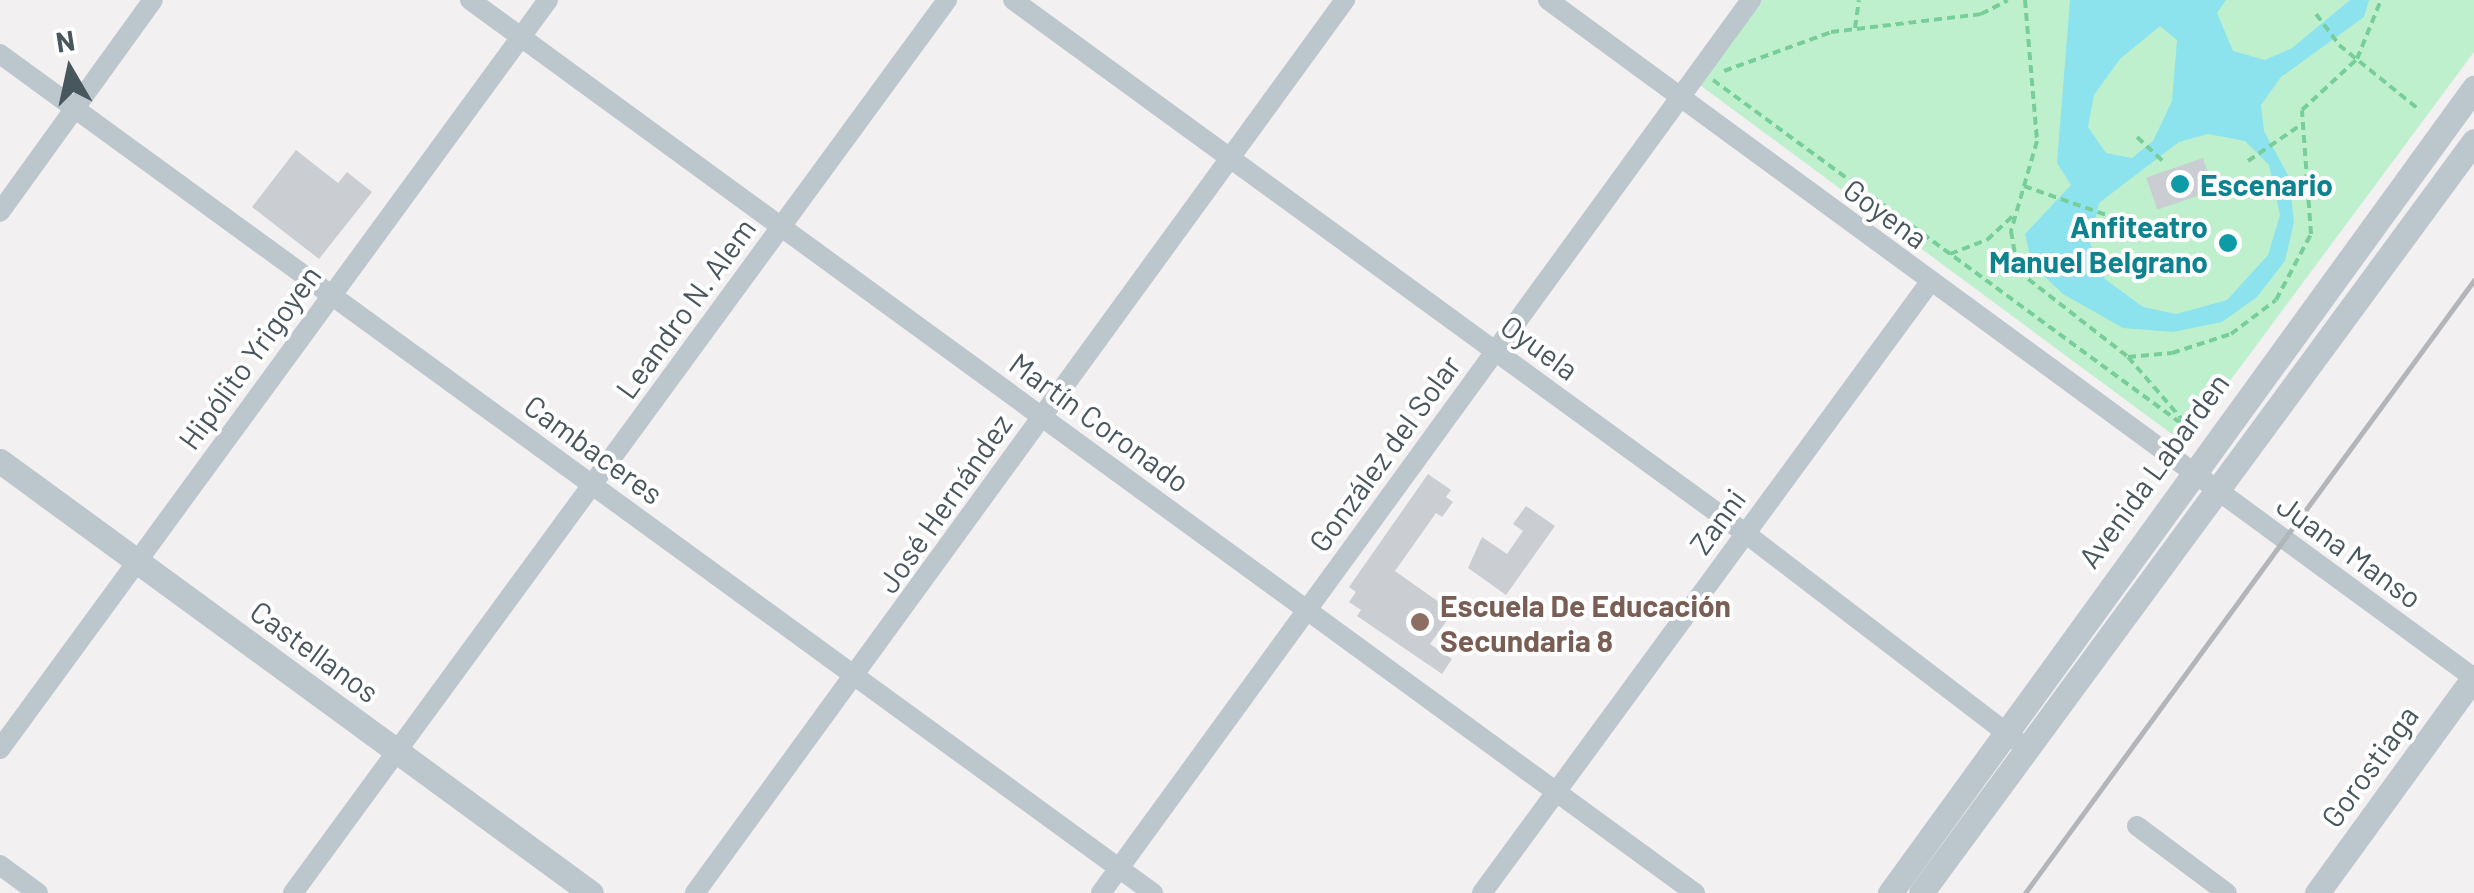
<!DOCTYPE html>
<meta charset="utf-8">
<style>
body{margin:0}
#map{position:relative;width:2474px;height:893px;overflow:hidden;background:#f3f0f1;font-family:Barlow,sans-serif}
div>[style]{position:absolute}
.green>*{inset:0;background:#bff0cd}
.water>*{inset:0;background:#8de3ed}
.building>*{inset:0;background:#caced3;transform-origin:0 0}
.path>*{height:4px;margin-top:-2px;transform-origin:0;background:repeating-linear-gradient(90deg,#77ce99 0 8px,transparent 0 13px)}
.minor>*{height:20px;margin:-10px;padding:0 10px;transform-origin:10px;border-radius:10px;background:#bcc6cd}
.tertiary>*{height:25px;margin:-12.5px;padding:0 12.5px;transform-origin:12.5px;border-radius:12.5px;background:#bcc6cd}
.rail>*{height:5px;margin:-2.5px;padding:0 2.5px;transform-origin:2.5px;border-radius:2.5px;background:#b2b6bb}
.dots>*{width:28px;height:28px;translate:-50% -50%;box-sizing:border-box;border:5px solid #fff;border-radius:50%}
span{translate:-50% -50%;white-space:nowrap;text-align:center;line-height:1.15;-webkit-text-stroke:8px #fff;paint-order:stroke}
.culture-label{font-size:30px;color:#0d838f;font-weight:700}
.left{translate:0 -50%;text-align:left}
.right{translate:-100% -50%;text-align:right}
.street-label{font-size:30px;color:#48565e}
.education-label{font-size:30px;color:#785e54;font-weight:700}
.north{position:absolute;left:20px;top:20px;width:100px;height:100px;-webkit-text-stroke:8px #fff;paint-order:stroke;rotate:351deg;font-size:28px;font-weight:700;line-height:40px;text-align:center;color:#48565e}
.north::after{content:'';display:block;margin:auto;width:35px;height:45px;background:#48565e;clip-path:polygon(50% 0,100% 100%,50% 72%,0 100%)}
</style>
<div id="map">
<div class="green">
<div style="clip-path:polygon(1752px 0,2474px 0,2474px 52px,2184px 443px,1693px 80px)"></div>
</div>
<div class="water">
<div style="clip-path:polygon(evenodd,2070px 0,2226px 0,2217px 13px,2233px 51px,2265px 60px,2292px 48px,2350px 0,2369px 0,2364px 17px,2281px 77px,2261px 105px,2264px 131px,2289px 177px,2294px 222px,2285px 261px,2257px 297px,2222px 322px,2173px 332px,2123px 328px,2063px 294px,2032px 265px,2025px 234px,2071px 185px,2057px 163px,2070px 0,2160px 26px,2177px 40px,2172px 101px,2153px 141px,2132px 158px,2106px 153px,2088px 127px,2094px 95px,2120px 59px,2160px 26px,2070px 0,2208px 134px,2245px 141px,2269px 165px,2280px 215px,2268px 255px,2227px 300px,2176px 314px,2143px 307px,2105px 279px,2090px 243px,2099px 203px,2179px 142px,2208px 134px)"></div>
</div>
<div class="building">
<div style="clip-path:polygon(296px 150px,338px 183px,347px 172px,372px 192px,319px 259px,252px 207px)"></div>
<div style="left:2203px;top:158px;width:34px;height:60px;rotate:71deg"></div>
<div style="clip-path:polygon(1428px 474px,1451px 490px,1446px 497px,1453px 502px,1442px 517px,1436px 513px,1395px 571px,1453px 612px,1430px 644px,1452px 659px,1442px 674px,1357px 616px,1361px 610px,1349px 602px,1356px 592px,1349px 587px)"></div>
<div style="clip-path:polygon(1526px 506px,1555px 526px,1506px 595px,1468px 568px,1482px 537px,1507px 554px,1523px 531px,1513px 524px)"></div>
</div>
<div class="path">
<div style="left:2025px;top:0;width:142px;rotate:85.1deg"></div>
<div style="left:2037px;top:141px;width:94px;rotate:106.1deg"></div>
<div style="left:2011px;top:231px;width:41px;rotate:80.1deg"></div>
<div style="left:2018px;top:271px;width:140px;rotate:38deg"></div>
<div style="left:2128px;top:357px;width:90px;rotate:49.1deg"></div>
<div style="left:2316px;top:14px;width:39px;rotate:53deg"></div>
<div style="left:2339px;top:45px;width:100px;rotate:38.9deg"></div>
<div style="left:1855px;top:28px;width:28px;rotate:-82deg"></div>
<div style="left:1724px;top:71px;width:114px;rotate:-20deg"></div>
<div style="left:1831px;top:32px;width:151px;rotate:-6.8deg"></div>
<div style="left:1981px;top:14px;width:30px;rotate:-27deg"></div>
<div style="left:1713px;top:80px;width:595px;rotate:36.25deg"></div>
<div style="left:2137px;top:137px;width:37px;rotate:43deg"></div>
<div style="left:2248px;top:161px;width:65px;rotate:-34.4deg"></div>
<div style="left:2024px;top:186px;width:93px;rotate:19.4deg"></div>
<div style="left:1950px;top:254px;width:40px;rotate:-21deg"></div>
<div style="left:1987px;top:240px;width:35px;rotate:-43deg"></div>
<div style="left:2128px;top:357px;width:44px;rotate:-5.2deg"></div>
<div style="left:2172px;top:353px;width:62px;rotate:-17.9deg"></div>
<div style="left:2231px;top:334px;width:56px;rotate:-37.1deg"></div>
<div style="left:2276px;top:300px;width:75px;rotate:-62.1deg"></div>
<div style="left:2311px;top:234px;width:124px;rotate:-94.2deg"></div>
<div style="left:2302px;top:110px;width:75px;rotate:-42.8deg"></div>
<div style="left:2357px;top:59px;width:64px;rotate:-67.9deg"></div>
</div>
<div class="minor">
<div style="left:470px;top:0;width:1516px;rotate:36.09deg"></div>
<div style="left:1013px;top:0;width:905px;rotate:36.06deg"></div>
<div style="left:1745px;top:533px;width:342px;rotate:37.4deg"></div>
<div style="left:1548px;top:0;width:1148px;rotate:36.21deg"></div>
<div style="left:0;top:54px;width:1426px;rotate:36.04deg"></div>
<div style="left:0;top:212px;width:261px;rotate:-54.2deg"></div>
<div style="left:0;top:749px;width:928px;rotate:-53.81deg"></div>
<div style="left:2137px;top:826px;width:112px;rotate:36.7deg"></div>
<div style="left:0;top:865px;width:47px;rotate:36.4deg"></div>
<div style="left:293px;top:893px;width:1107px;rotate:-53.78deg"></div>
<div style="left:695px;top:893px;width:1105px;rotate:-53.95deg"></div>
<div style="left:1101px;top:893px;width:1105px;rotate:-53.95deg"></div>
<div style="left:1482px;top:893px;width:758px;rotate:-53.75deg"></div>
</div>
<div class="tertiary">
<div style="left:0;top:461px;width:732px;rotate:36.17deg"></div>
<div style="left:1890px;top:893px;width:995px;rotate:-54.04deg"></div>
<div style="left:1921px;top:893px;width:933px;rotate:-53.67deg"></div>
<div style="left:2317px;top:893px;width:267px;rotate:-54deg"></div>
</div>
<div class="rail">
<div style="left:2025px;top:893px;width:760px;rotate:-53.78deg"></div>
</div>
<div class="dots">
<div style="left:2180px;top:184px;background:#0f9aa8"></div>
<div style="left:2228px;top:243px;background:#0f9aa8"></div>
<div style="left:1420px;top:622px;background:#8d6e63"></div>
</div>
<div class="culture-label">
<span class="left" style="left:2200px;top:184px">Escenario</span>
<span class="right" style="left:2208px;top:243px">Anfiteatro<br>Manuel Belgrano</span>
</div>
<div class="street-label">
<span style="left:1886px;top:213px;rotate:36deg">Goyena</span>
<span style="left:685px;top:308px;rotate:-54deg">Leandro N. Alem</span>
<span style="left:1540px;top:347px;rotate:36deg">Oyuela</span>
<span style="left:249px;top:357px;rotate:-54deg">Hipólito Yrigoyen</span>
<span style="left:1100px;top:422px;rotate:36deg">Martín Coronado</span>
<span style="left:594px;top:449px;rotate:36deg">Cambaceres</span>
<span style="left:1384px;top:453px;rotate:-54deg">González del Solar</span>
<span style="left:2153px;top:470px;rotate:-54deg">Avenida Labarden</span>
<span style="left:944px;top:503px;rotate:-55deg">José Hernández</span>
<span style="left:1717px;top:521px;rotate:-54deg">Zanni</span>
<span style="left:2350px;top:551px;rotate:36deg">Juana Manso</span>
<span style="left:315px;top:651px;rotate:36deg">Castellanos</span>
<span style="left:2369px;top:766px;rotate:-54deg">Gorostiaga</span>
</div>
<div class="education-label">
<span class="left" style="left:1440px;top:622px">Escuela De Educación<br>Secundaria 8</span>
</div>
<div class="north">N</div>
</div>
